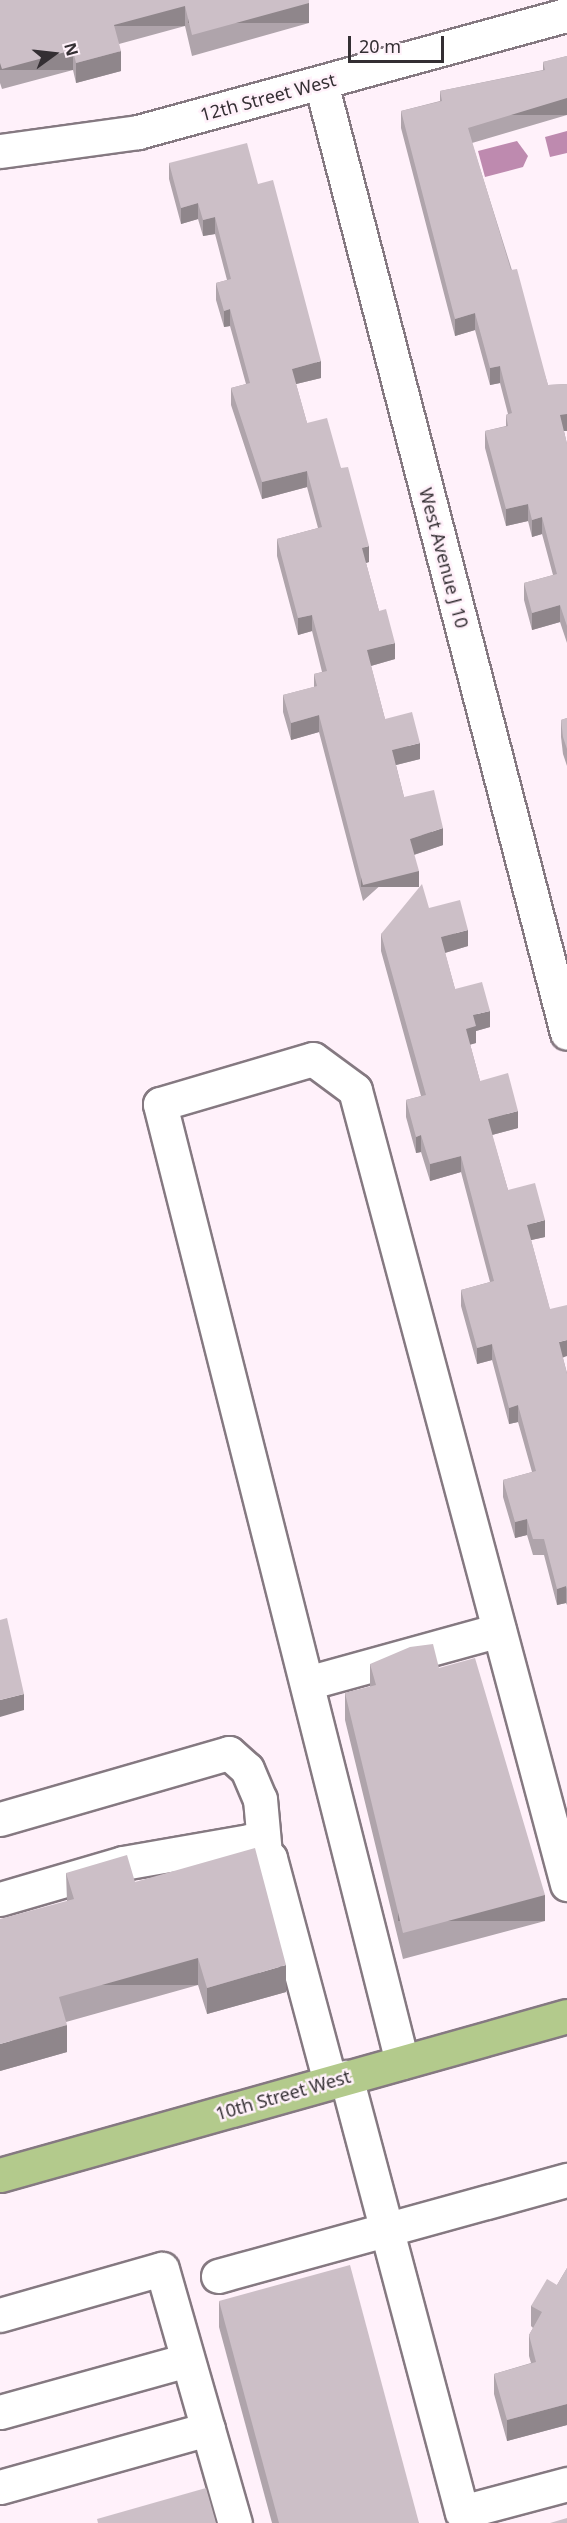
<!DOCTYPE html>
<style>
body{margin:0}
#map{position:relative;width:567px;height:2523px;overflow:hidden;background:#fff1fa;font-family:"Noto Sans",sans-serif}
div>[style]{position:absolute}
.water>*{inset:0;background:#be8aaf}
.roads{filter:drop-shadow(2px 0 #857981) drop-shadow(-2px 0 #857981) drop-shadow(0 2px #857981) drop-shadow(0 -2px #857981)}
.minor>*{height:33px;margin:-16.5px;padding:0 16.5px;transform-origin:16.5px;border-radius:16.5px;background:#fff}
.major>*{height:33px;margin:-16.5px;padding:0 16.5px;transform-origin:16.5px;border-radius:16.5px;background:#b3ca8c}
.wall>*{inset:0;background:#afa4ab}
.shaded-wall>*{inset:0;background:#8f868b;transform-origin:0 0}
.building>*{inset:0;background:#ccbfc7}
span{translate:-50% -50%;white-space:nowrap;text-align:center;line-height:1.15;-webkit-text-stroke:5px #fff1fa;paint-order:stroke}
.street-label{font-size:18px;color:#342f33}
.north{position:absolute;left:24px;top:24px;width:60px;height:60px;-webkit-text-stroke:4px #fff1fa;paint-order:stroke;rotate:75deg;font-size:16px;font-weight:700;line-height:24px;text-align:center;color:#342f33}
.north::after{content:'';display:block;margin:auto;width:21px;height:27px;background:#342f33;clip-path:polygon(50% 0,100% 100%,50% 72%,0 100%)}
.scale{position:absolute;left:348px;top:36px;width:96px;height:27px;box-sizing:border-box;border:3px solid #342f33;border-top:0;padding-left:8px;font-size:18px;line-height:21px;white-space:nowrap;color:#342f33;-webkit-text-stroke:4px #fff1fa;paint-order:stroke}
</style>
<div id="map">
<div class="water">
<div style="clip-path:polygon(567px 131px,567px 153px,550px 157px,545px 137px)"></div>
<div style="clip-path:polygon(517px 141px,528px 156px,523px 167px,485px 177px,478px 151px)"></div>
</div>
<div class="roads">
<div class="minor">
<div style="left:321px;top:83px;width:981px;rotate:75.48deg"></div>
<div style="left:0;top:151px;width:139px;rotate:-7.8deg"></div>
<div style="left:138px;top:132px;width:445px;rotate:-15.3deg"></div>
<div style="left:307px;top:1683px;width:199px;rotate:-15.4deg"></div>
<div style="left:0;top:1819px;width:238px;rotate:-16.1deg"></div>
<div style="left:229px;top:1753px;width:24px;rotate:42deg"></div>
<div style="left:247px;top:1769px;width:33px;rotate:67deg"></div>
<div style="left:260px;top:1799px;width:55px;rotate:84.8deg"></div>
<div style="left:0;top:1899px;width:128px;rotate:-16.3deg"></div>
<div style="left:123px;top:1863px;width:128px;rotate:-9.9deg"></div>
<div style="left:249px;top:1841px;width:27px;rotate:39deg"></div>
<div style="left:270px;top:1858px;width:232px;rotate:75deg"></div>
<div style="left:402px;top:2062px;width:988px;rotate:-104.18deg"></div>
<div style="left:160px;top:1104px;width:159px;rotate:-16.4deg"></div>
<div style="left:313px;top:1059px;width:52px;rotate:36.4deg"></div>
<div style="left:355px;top:1090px;width:822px;rotate:75.05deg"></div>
<div style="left:346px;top:2077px;width:450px;rotate:75.1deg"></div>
<div style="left:462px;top:2512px;width:109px;rotate:-14.9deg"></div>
<div style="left:218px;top:2276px;width:362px;rotate:-15.4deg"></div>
<div style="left:0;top:2315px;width:168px;rotate:-15.9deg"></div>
<div style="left:162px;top:2269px;width:264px;rotate:74deg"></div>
<div style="left:0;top:2412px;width:194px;rotate:-15.5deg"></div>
<div style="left:0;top:2487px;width:216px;rotate:-15.6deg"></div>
</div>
<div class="major">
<div style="left:0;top:2175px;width:589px;rotate:-15.66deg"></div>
</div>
</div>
<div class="wall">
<div style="clip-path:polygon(0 0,309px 0,309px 23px,192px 56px,185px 26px,119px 44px,121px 71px,76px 83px,73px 70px,2px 89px,0 83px)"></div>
<div style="clip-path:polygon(567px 56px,567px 115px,472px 143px,548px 385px,567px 384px,567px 431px,564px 431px,567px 444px,567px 643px,560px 622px,532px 630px,524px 600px,524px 583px,553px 575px,542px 534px,532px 537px,528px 521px,506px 526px,485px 448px,485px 431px,506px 426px,506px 415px,508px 414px,500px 383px,490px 385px,475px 330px,455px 336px,401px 128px,401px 111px,440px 101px,440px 91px,543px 70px,543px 62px)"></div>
<div style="clip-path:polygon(169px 163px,258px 184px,321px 378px,296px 384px,307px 423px,341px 468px,369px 562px,366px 563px,379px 611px,395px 659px,371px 666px,385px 719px,420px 759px,396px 765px,404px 797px,443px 845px,414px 855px,363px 901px,319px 732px,291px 740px,283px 712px,283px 695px,314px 687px,314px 674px,322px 672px,312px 631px,298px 635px,277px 556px,277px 539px,318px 528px,307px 487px,262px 499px,231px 405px,231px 388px,246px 384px,230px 326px,224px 327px,216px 300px,216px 283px,227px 280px,215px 234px,203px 236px,198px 219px,181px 224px,169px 179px)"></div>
<div style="clip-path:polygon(567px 718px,567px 766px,563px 754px,561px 737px,561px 720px)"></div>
<div style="clip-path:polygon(429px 908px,468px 946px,445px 953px,455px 989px,490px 1027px,476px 1031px,476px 1043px,470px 1044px,480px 1081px,518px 1128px,492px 1135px,508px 1190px,545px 1237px,531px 1240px,567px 1373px,567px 1605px,566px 1603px,557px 1605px,544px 1555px,533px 1555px,527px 1535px,515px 1538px,503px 1497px,503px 1480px,532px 1472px,518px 1422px,509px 1424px,492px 1360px,477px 1364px,461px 1306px,461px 1290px,490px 1282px,461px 1172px,430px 1181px,421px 1152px,416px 1153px,406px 1117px,406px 1100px,421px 1096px,381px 951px,381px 934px)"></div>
<div style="clip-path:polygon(370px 1664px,439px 1668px,545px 1921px,403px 1959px,345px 1720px,345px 1693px,370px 1687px)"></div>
<div style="clip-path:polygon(66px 1873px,135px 1882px,286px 1992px,207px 2014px,198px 1985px,66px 2022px,67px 2052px,0 2071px,67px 1901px)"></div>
<div style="clip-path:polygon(567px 2268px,567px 2425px,507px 2441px,494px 2394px,494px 2374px,531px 2363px,529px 2356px,529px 2335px,533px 2328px,531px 2326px,531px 2306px,557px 2285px)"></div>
<div style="clip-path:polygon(219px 2301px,419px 2523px,272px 2523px,219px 2327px)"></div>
</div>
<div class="shaded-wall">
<div style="left:309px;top:3px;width:20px;height:121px;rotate:90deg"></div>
<div style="left:185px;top:6px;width:20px;height:73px;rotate:90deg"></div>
<div style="left:73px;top:50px;width:20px;height:73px;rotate:90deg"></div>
<div style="clip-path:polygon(121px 51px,121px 71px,76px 83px,76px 63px)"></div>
<div style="left:567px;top:98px;width:17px;height:103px;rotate:90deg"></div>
<div style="clip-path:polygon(198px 203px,198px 219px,181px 224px,181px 208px)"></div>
<div style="clip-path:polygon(215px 217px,215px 234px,203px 236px,203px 220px)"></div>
<div style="clip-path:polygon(230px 309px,230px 326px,224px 327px,224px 311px)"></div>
<div style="clip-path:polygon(475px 313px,475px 330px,455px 336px,455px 319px)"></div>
<div style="clip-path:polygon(321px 361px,321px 378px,292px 385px,292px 369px)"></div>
<div style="clip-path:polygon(500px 366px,500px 383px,490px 385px,490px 368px)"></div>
<div style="left:567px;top:414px;width:17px;height:7px;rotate:90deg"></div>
<div style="clip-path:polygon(307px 471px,307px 487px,262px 499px,262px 482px)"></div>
<div style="clip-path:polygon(528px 504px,528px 521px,506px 526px,506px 509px)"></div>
<div style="clip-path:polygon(542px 517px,542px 534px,532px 537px,532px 520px)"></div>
<div style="clip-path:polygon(369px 546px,369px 562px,362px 564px,362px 548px)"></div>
<div style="clip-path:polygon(560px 605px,560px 622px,532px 630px,532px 613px)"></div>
<div style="clip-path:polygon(312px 615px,312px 631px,298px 635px,298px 618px)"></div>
<div style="clip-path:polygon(395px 643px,395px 659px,367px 667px,367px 650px)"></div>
<div style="clip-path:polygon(319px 715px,319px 732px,291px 740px,291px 723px)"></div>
<div style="clip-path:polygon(420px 743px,420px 759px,392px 766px,392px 750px)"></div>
<div style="clip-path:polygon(443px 828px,443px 845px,410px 856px,410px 839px)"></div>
<div style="left:419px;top:871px;width:16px;height:58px;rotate:90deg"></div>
<div style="clip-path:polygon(468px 930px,468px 946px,441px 954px,441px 937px)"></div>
<div style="clip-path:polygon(490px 1011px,490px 1027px,476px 1031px,476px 1043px,466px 1046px,466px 1029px,473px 1015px)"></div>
<div style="clip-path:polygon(518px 1111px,518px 1128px,488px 1136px,488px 1119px)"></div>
<div style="clip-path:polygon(421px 1135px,421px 1152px,416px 1153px,416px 1137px)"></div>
<div style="clip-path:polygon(461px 1156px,461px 1172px,430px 1181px,430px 1164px)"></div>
<div style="clip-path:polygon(545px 1220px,545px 1237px,527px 1241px,527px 1225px)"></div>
<div style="clip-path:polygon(567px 1340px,567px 1356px,559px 1359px,559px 1342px)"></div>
<div style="clip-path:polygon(492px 1344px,492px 1360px,477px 1364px,477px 1348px)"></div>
<div style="clip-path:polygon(518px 1405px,518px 1422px,509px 1424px,509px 1408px)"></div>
<div style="clip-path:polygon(527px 1519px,527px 1535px,515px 1538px,515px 1522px)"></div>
<div style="clip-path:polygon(566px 1586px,566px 1603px,557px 1605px,557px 1589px)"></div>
<div style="clip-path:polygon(24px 1694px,24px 1710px,0 1717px,0 1700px)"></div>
<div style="left:545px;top:1895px;width:26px;height:147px;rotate:90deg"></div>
<div style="left:198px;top:1958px;width:27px;height:144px;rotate:90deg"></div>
<div style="clip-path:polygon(286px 1965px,286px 1992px,207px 2014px,207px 1988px)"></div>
<div style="clip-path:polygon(67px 2025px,67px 2052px,0 2071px,0 2044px)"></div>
<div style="clip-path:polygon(567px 2404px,567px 2425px,507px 2441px,507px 2420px)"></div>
</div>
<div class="building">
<div style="clip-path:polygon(0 0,309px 0,309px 3px,192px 35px,185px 6px,114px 25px,121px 51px,76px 63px,73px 50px,2px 69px,0 63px)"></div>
<div style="clip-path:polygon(567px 56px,567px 98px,468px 128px,511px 270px,517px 269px,548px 385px,567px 384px,567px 414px,560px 415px,567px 444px,567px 626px,560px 605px,532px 613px,524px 583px,557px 574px,542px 517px,532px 520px,528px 504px,506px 509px,485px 431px,508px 426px,506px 415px,512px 413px,500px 366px,490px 368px,475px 313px,455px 319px,401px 111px,442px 101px,440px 91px,545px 70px,543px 62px)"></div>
<div style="clip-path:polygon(247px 143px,258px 184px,273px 180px,321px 361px,292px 369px,307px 423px,327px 418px,341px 468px,348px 467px,369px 546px,362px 548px,379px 611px,386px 609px,395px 643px,367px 650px,385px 719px,412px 712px,420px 743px,392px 750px,404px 797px,434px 790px,443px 828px,410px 839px,419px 871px,363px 885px,319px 715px,291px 723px,283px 695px,317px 686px,314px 674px,327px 671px,312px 615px,298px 618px,277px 539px,322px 527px,307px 471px,262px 482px,231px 388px,250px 383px,230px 309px,224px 311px,216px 283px,231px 279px,215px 217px,203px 220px,198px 203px,181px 208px,169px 163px)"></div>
<div style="clip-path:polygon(567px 718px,567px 749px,563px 737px,561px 720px)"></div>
<div style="clip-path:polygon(422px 884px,429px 908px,460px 900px,468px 930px,441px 937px,455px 989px,482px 982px,490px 1011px,473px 1015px,476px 1026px,466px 1029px,480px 1081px,508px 1073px,518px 1111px,488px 1119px,508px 1190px,535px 1183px,545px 1220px,527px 1225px,550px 1309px,567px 1305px,567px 1340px,559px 1342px,567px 1374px,567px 1589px,566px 1586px,557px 1589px,544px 1539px,533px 1539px,527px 1519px,515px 1522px,503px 1480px,536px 1471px,518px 1405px,509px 1408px,492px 1344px,477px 1348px,461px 1290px,494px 1281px,461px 1156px,430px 1164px,421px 1135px,416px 1137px,406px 1100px,426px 1095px,381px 934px)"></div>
<div style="clip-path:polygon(7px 1618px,24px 1694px,0 1700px,0 1620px)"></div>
<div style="clip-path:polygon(433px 1644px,439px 1668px,475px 1658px,545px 1895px,403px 1933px,345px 1693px,376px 1685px,370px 1664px,410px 1647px)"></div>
<div style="clip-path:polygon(255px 1848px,286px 1965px,207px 1988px,198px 1958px,59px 1997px,67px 2025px,0 2044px,0 1919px,74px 1899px,66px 1873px,127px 1855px,135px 1882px)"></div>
<div style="clip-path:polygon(350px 2265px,419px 2523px,279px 2523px,219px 2301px)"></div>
<div style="clip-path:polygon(567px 2268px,567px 2404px,507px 2420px,494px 2374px,536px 2362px,529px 2335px,542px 2312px,531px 2306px,547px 2279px,557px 2285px)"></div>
<div style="clip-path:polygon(206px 2488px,216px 2523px,98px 2523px,97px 2519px)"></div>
<div style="clip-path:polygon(567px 2518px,567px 2523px,550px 2523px)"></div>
</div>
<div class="street-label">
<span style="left:268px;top:97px;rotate:-15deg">12th Street West</span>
<span style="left:444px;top:558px;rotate:75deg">West Avenue J 10</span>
<span style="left:283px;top:2095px;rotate:-16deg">10th Street West</span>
</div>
<div class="north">N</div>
<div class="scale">20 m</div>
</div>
